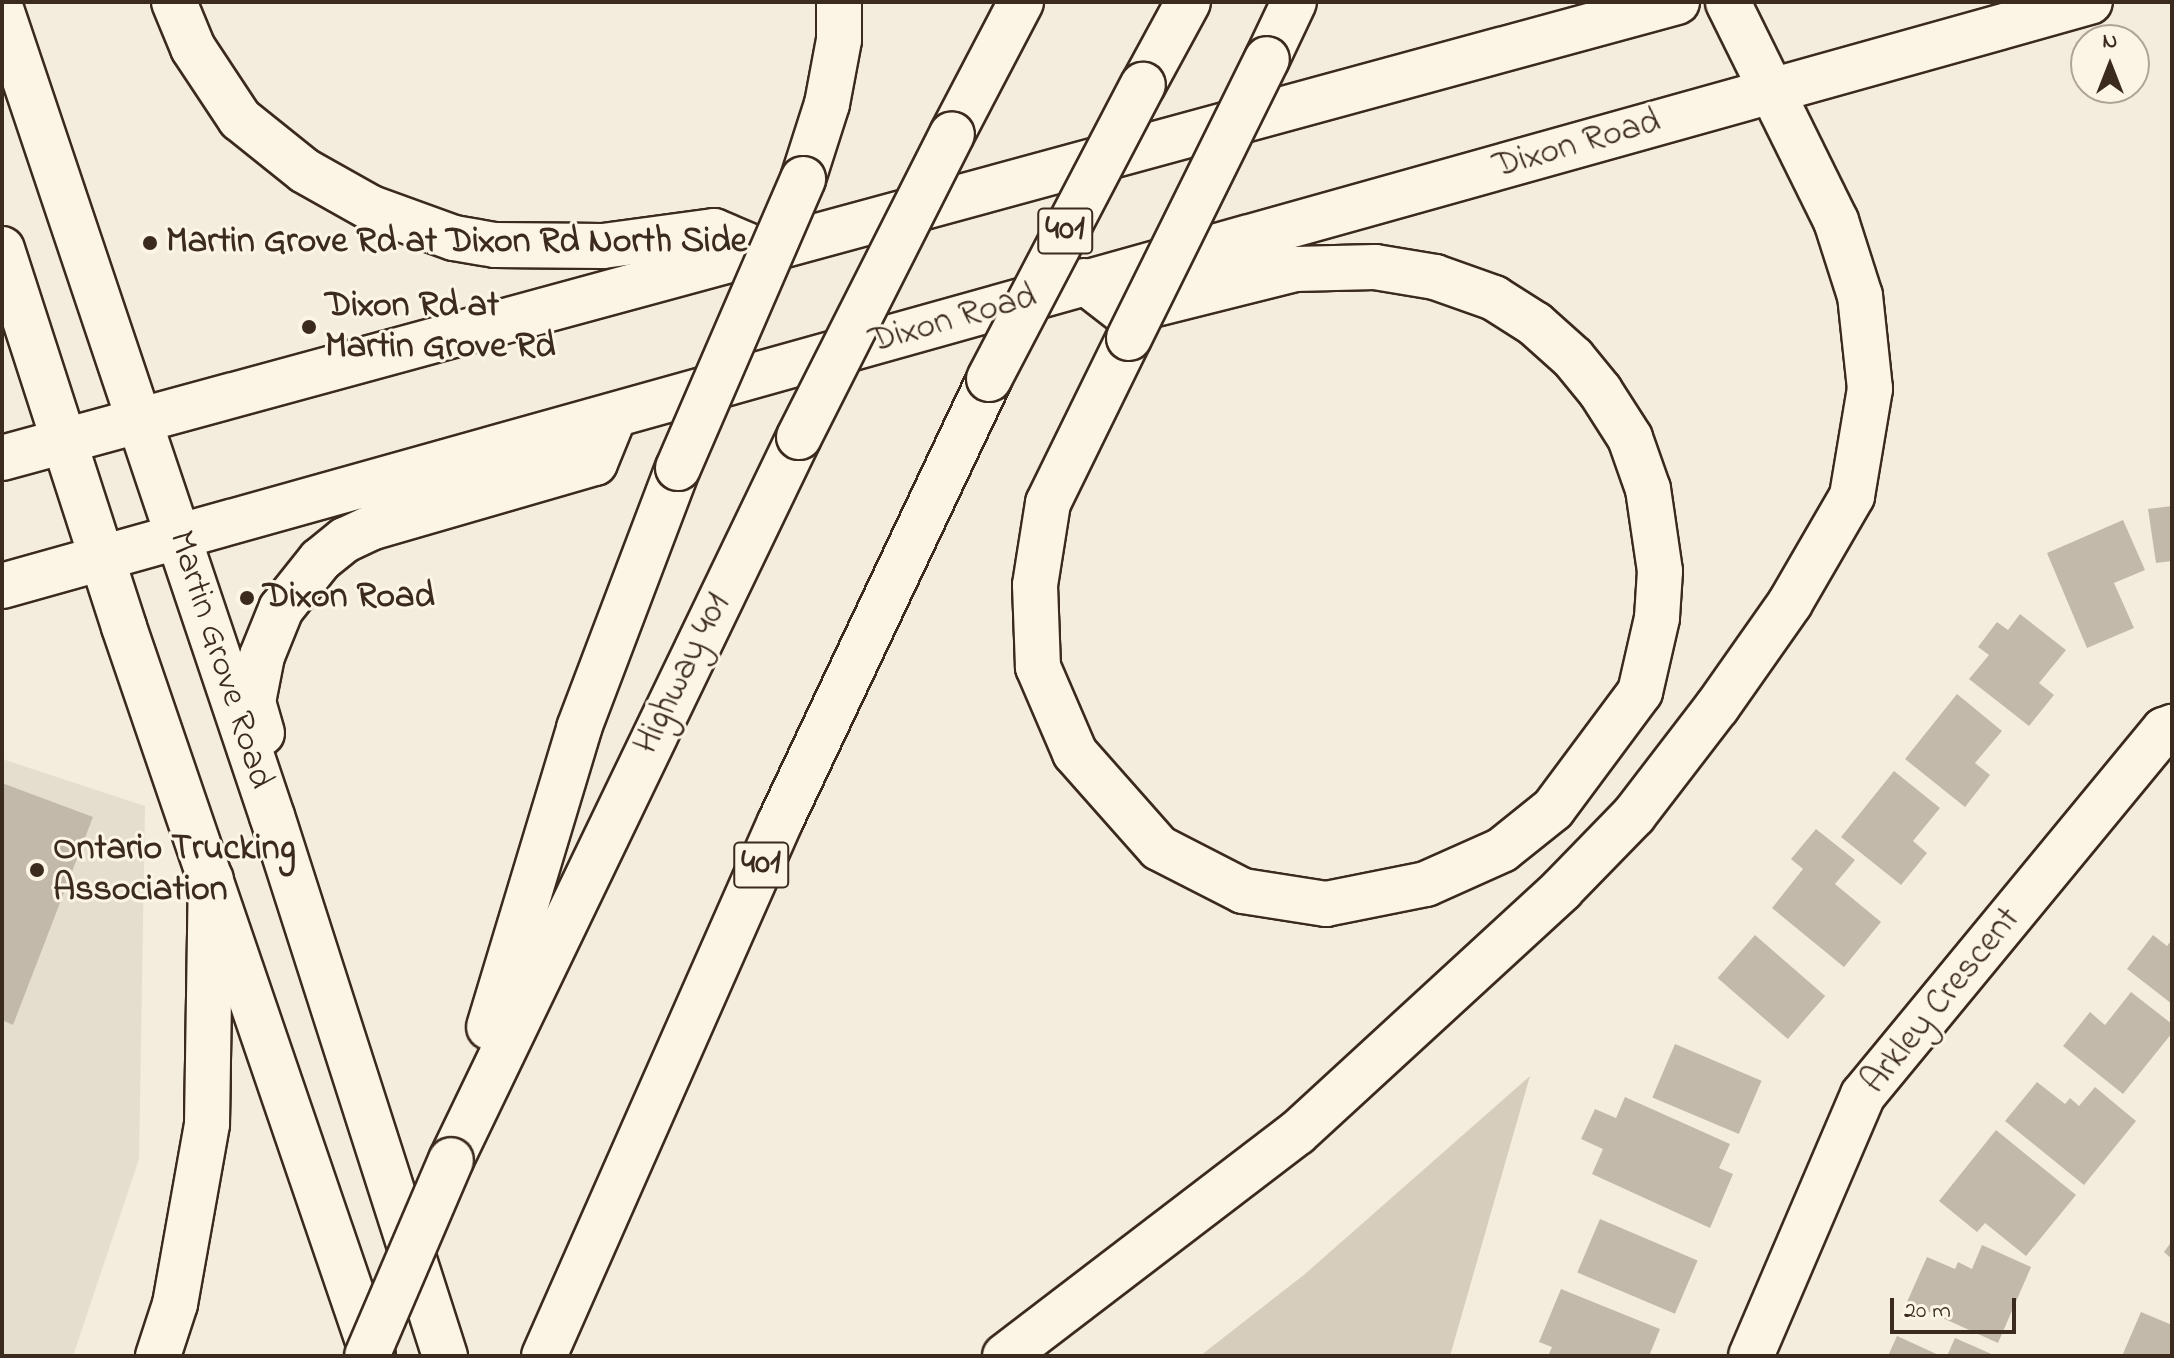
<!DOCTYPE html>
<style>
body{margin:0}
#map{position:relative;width:2174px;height:1358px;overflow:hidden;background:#f4eddd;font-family:"Indie Flower",sans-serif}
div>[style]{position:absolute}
.built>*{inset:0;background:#e5ddce}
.green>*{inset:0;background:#d6cdbd}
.building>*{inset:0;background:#c3b9aa;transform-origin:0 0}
.roads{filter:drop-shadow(2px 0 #3b2a1e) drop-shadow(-2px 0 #3b2a1e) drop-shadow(0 2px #3b2a1e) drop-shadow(0 -2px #3b2a1e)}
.street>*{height:44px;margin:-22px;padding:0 22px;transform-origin:22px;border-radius:22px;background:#fcf5e5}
.secondary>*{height:44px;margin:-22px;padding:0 22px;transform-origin:22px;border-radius:22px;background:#fcf5e5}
.highway>*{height:44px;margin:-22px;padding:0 22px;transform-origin:22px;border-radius:22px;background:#fcf5e5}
.bridges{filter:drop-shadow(2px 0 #3b2a1e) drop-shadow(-2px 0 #3b2a1e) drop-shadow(0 2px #3b2a1e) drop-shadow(0 -2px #3b2a1e)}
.highway-bridge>*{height:44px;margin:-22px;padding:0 22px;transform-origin:22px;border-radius:22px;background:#fcf5e5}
.dots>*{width:22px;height:22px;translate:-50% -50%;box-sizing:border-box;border:4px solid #fcf5e5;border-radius:50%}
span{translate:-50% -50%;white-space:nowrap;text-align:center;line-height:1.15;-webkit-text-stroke:6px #fcf5e5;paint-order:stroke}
.shield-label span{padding:2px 6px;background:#fcf5e5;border:2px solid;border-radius:6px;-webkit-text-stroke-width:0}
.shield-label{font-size:34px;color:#3b2a1e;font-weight:700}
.street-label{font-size:36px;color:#3b2a1e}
.poi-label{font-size:36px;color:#3b2a1e;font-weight:700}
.left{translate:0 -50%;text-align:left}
.frame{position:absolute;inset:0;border:4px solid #3b2a1e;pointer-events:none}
.north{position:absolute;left:2070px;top:24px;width:80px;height:80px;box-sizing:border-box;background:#fcf5e5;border:2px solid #afa495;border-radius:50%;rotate:0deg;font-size:22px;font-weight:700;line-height:32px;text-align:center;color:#3b2a1e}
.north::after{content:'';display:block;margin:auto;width:28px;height:36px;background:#3b2a1e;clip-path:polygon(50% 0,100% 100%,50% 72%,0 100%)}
.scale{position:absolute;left:1890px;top:1298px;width:126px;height:36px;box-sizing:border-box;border:4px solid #3b2a1e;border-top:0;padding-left:10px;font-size:24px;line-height:28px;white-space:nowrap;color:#3b2a1e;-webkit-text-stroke:6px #fcf5e5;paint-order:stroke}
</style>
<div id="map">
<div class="built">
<div style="clip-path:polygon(2px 759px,145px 806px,139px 1159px,73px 1356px,2px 1356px)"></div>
</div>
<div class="green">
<div style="clip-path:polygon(1530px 1076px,1450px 1356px,1200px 1356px,1305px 1274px)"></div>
</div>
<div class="building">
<div style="clip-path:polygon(2172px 506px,2172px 561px,2156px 563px,2148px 509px)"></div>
<div style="clip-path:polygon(2123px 520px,2145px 570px,2114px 583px,2134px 628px,2087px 648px,2047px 553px)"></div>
<div style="clip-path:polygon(2020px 614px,2066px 650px,2039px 683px,2054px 695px,2029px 726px,1969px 679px,1989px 655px,1978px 647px,1997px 622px,2008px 630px)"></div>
<div style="clip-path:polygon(1957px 694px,2002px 731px,1975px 763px,1990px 775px,1965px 807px,1905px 759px)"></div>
<div style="clip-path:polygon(1894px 771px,1940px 808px,1913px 841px,1927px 853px,1901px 885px,1841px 837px)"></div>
<div style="clip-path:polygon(2px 783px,93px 817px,13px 1025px,2px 1020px)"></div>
<div style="clip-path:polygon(1816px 829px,1855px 860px,1835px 884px,1881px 922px,1844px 967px,1772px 908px,1803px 869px,1791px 859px)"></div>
<div style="left:1755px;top:935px;width:93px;height:57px;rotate:41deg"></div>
<div style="clip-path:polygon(2153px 935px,2167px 946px,2172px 940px,2172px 1004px,2127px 969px)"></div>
<div style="clip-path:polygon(2131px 992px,2172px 1024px,2172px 1033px,2123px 1094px,2063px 1046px,2090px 1012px,2105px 1025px)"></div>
<div style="left:1675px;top:1044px;width:94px;height:58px;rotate:23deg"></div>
<div style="clip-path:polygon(2037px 1082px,2065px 1104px,2070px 1098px,2079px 1106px,2095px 1087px,2136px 1121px,2084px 1185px,2005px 1121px)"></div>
<div style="clip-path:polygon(1625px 1097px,1730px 1144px,1719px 1168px,1733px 1174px,1710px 1228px,1592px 1174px,1603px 1149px,1581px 1139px,1595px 1109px,1616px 1118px)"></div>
<div style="clip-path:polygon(1996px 1130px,2076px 1195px,2026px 1256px,1985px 1223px,1977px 1232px,1939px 1201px)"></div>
<div style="left:1600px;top:1219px;width:106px;height:58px;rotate:23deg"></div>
<div style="clip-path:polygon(2172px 1241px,2172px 1259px,2164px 1252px)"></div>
<div style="clip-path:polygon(1982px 1245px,2031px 1267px,1998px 1343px,1907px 1302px,1927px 1257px,1955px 1269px,1958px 1262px,1972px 1269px)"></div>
<div style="clip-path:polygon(1561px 1289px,1660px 1329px,1649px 1356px,1548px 1356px,1552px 1347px,1539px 1342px)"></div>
<div style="clip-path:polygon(2141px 1312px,2172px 1325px,2172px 1356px,2122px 1356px)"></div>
<div style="clip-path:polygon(1897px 1336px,1941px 1356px,1888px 1356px)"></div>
<div style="clip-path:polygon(1955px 1338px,1996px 1356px,1947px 1356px)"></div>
</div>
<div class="roads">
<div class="street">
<div style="left:1751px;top:1356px;width:284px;rotate:-66.8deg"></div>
<div style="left:1863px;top:1095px;width:473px;rotate:-50.5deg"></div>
<div style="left:2164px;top:730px;width:9px;rotate:-21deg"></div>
</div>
<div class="secondary">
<div style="left:2px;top:12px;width:848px;rotate:71.44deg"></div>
<div style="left:272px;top:816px;width:567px;rotate:72.24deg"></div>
<div style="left:2px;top:249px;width:397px;rotate:72.1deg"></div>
<div style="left:124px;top:627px;width:770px;rotate:71.14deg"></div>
<div style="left:2px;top:458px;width:1736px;rotate:-15.23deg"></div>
<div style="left:2px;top:586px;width:2168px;rotate:-15.63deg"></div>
<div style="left:262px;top:733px;width:32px;rotate:-106deg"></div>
<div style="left:253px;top:702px;width:47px;rotate:-78.9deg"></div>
<div style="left:262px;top:656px;width:51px;rotate:-68deg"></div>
<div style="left:281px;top:609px;width:63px;rotate:-51.5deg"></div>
<div style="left:320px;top:560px;width:32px;rotate:-39deg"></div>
<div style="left:345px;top:540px;width:31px;rotate:-25deg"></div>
<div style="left:373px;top:527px;width:231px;rotate:-16.1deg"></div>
<div style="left:595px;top:463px;width:48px;rotate:-67.8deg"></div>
</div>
<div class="highway">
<div style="left:174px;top:2px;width:50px;rotate:67.6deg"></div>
<div style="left:193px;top:48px;width:85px;rotate:56.5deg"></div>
<div style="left:240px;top:119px;width:83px;rotate:38.7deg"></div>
<div style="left:305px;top:171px;width:76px;rotate:29.3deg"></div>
<div style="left:371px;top:208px;width:88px;rotate:19.9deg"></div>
<div style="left:454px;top:238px;width:42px;rotate:9.7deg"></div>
<div style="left:495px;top:245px;width:108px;rotate:0.5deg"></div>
<div style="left:603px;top:246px;width:112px;rotate:-7.7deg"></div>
<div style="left:714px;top:231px;width:51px;rotate:23.1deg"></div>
<div style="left:1267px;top:59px;width:63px;rotate:-64.7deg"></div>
<div style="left:1143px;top:85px;width:94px;rotate:-61.5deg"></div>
<div style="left:952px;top:134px;width:149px;rotate:-62.4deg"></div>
<div style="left:803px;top:179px;width:79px;rotate:-72.3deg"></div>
<div style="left:827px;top:104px;width:65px;rotate:-79.4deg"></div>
<div style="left:839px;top:40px;width:38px;rotate:-90deg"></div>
<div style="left:1084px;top:281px;width:51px;rotate:37.8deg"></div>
<div style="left:1124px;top:312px;width:176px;rotate:-14.1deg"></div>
<div style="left:1295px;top:269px;width:80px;rotate:-1.4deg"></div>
<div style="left:1375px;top:267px;width:61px;rotate:9.5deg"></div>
<div style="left:1435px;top:277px;width:63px;rotate:19.6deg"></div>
<div style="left:1494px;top:298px;width:49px;rotate:32.4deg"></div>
<div style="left:1535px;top:324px;width:51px;rotate:41.8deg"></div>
<div style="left:1573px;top:358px;width:43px;rotate:50.7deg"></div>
<div style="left:1600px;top:391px;width:56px;rotate:57.4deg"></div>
<div style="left:1630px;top:438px;width:54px;rotate:70.6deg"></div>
<div style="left:1648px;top:489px;width:83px;rotate:81.7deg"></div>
<div style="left:1660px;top:571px;width:47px;rotate:93.7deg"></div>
<div style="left:1657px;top:618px;width:76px;rotate:102.9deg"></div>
<div style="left:1640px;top:692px;width:146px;rotate:126.6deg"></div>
<div style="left:1553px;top:809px;width:65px;rotate:141.2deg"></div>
<div style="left:1502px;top:850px;width:83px;rotate:155.9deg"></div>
<div style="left:1426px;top:884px;width:102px;rotate:168.7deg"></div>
<div style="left:1326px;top:904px;width:84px;rotate:-171.1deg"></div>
<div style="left:1243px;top:891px;width:94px;rotate:-152.9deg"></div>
<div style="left:1159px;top:848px;width:127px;rotate:-131.5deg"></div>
<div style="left:1075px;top:753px;width:94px;rotate:-113.3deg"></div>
<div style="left:1038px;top:667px;width:82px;rotate:-92.1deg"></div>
<div style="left:1035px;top:585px;width:83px;rotate:-81deg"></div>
<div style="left:1048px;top:503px;width:184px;rotate:-63.9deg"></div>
<div style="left:489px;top:1027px;width:312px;rotate:-73.2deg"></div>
<div style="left:579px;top:728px;width:278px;rotate:-69.2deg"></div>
<div style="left:451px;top:1160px;width:802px;rotate:-64.3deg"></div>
<div style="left:158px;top:1356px;width:55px;rotate:-71.9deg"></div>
<div style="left:175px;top:1304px;width:183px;rotate:-79.9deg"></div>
<div style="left:207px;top:1124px;width:245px;rotate:-89.1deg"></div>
<div style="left:544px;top:1356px;width:584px;rotate:-66.16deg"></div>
<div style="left:780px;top:822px;width:490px;rotate:-64.7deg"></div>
<div style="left:1005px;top:1356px;width:367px;rotate:-37.4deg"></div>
<div style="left:1297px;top:1133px;width:360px;rotate:-42.6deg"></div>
<div style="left:1562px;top:889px;width:103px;rotate:-45.8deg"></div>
<div style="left:1634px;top:815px;width:136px;rotate:-52.5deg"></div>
<div style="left:1717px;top:707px;width:127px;rotate:-54.9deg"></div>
<div style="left:1790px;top:603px;width:124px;rotate:-59.9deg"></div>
<div style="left:1852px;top:496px;width:109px;rotate:-80.5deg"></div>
<div style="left:1870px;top:389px;width:94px;rotate:-96.1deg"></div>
<div style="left:1860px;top:296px;width:79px;rotate:-107.7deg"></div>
<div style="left:1836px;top:221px;width:244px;rotate:-116.3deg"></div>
</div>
</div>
<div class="bridges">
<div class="highway-bridge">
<div style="left:1129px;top:338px;width:311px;rotate:-63.7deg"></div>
<div style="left:989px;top:379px;width:332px;rotate:-62.4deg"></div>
<div style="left:799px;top:437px;width:339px;rotate:-63.2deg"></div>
<div style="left:678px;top:468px;width:315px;rotate:-66.6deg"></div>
<div style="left:367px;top:1356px;width:213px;rotate:-66.8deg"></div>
</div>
</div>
<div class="dots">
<div style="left:150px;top:243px;background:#3b2a1e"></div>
<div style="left:309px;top:327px;background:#3b2a1e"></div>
<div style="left:247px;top:598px;background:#3b2a1e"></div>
<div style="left:37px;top:870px;background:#3b2a1e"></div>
</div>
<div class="shield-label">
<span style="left:1065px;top:231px">401</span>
<span style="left:761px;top:865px">401</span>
</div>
<div class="street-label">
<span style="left:1577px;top:145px;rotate:-16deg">Dixon Road</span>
<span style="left:953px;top:320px;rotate:-16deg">Dixon Road</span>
<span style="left:220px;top:660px;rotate:72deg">Martin Grove Road</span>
<span style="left:683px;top:674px;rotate:-64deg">Highway 401</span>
<span style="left:1942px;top:1001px;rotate:-51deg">Arkley Crescent</span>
</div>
<div class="poi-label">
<span class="left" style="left:166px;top:243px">Martin Grove Rd at Dixon Rd North Side</span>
<span class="left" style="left:325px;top:327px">Dixon Rd at<br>Martin Grove Rd</span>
<span class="left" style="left:263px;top:598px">Dixon Road</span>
<span class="left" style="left:53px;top:870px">Ontario Trucking<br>Association</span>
</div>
<div class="frame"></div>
<div class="north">N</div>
<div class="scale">20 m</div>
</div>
